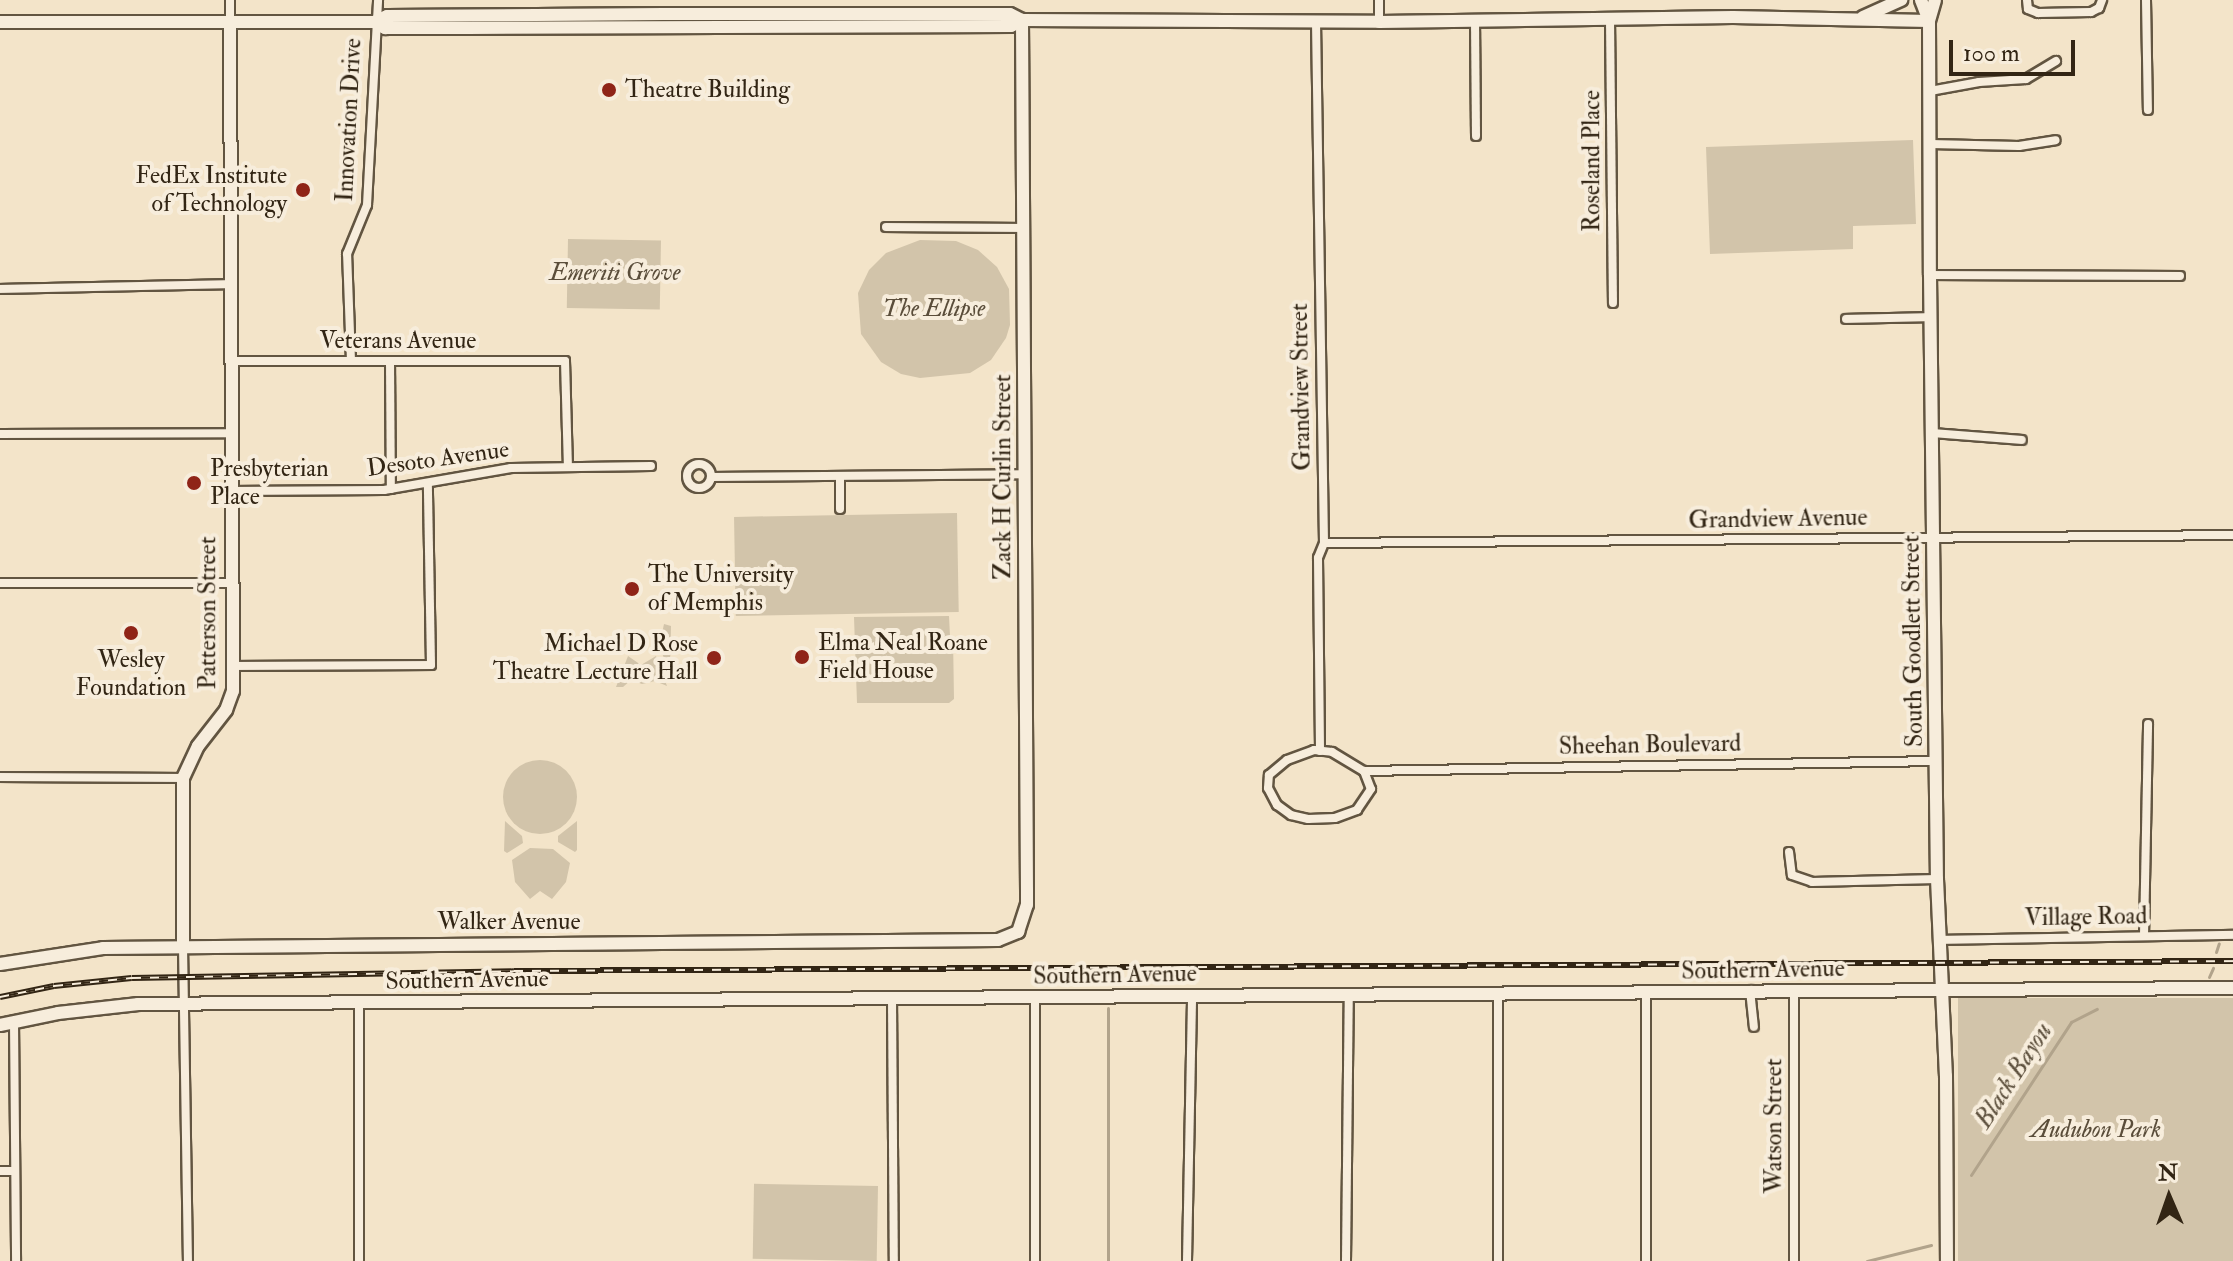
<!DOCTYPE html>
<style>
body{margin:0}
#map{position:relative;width:2233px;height:1261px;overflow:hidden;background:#f3e4c9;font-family:"IM FELL Double Pica",serif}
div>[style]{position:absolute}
.green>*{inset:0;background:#d2c4aa;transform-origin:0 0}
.round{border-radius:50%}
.stream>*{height:3px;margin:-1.5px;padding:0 1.5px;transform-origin:1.5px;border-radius:1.5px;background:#b1a38b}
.roads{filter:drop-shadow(2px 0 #625541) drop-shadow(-2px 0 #625541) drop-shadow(0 2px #625541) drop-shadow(0 -2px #625541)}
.street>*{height:8px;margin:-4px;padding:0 4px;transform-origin:4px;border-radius:4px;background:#f7eddc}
.street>.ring{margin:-4px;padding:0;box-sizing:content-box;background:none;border:8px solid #f7eddc;border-radius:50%}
.secondary>*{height:12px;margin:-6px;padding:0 6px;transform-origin:6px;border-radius:6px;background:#f7eddc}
.rail>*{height:6px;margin-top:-3px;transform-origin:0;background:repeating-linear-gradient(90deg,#f7eddc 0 9px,#322514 0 18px);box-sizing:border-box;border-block:2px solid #322514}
.dots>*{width:22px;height:22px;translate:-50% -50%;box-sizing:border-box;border:4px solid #f7eddc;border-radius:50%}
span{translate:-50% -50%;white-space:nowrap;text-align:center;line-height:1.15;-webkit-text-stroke:8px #f7eddc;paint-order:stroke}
.poi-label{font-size:24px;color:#322514}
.left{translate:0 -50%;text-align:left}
.right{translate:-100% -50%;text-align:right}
.street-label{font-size:24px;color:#322514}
.park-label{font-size:24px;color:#5a4d3a;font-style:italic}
.water-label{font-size:26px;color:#5e513e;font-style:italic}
.north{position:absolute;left:2129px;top:1157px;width:80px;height:80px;-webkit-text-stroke:6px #f7eddc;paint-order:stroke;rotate:358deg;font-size:22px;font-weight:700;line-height:32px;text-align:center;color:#322514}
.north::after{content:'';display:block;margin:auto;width:28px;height:36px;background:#322514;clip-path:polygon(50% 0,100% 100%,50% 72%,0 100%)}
.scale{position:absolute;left:1949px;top:40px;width:126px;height:36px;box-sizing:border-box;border:4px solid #322514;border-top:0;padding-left:10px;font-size:24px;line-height:28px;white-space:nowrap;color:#322514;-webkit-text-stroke:6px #f7eddc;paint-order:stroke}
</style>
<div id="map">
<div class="green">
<div style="clip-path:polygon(1913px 140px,1916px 224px,1853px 226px,1853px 249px,1710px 254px,1706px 147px)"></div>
<div style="left:568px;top:239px;width:93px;height:69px;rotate:1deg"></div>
<div style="clip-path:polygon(920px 240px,956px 241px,978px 250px,997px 267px,1009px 289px,1010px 325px,1006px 338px,991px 360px,970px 373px,920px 378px,901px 374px,881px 362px,861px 334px,858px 293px,869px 270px,886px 253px)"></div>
<div style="left:957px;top:513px;width:99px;height:223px;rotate:89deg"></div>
<div style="clip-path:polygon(949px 616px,950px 636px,953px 637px,954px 699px,949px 703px,857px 703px,854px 617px)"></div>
<div style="clip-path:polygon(664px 624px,671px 626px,670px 671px,659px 647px)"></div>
<div style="clip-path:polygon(628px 656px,641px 665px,656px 656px,667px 686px,655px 681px,642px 684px,631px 680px,623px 687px,616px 687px)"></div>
<div class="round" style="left:503px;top:760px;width:74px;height:74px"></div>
<div style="clip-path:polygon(505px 821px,522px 836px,523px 843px,507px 853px,504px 851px)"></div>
<div style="clip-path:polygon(577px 821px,577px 850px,575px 852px,558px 842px,558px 836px)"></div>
<div style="clip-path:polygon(530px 848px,553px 849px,570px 863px,566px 882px,552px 899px,540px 891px,530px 899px,515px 882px,512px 860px)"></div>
<div style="left:1958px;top:998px;width:275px;height:263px"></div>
<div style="left:878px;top:1186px;width:75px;height:124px;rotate:91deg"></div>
</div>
<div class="stream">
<div style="left:2216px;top:952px;width:9px;rotate:-72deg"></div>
<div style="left:2209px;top:977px;width:10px;rotate:-66deg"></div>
<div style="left:1108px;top:1008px;width:253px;rotate:90deg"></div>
<div style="left:1971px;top:1175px;width:183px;rotate:-56.8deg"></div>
<div style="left:2071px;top:1022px;width:29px;rotate:-27deg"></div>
<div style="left:1867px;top:1261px;width:66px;rotate:-14deg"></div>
</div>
<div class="roads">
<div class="street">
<div style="left:230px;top:0;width:21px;rotate:90deg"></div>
<div style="left:1379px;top:0;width:22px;rotate:90deg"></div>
<div style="left:2027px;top:0;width:9px;rotate:84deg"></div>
<div style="left:2028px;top:9px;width:11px;rotate:22deg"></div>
<div style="left:2038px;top:13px;width:53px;rotate:-1.1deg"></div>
<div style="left:2091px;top:12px;width:9px;rotate:-27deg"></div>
<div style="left:2099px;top:8px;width:9px;rotate:-69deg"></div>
<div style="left:2146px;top:0;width:110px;rotate:89deg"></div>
<div style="left:1610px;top:19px;width:284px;rotate:89.4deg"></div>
<div style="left:1475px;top:21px;width:115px;rotate:89.5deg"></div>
<div style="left:1316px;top:22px;width:521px;rotate:89.12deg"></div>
<div style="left:1324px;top:543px;width:16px;rotate:112deg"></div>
<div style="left:1318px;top:558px;width:193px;rotate:89.4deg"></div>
<div style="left:1930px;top:91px;width:50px;rotate:-10.4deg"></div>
<div style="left:1979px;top:82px;width:47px;rotate:-3.7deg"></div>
<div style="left:2026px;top:79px;width:35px;rotate:-31deg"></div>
<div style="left:1930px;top:144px;width:89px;rotate:1.3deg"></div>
<div style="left:2019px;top:146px;width:37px;rotate:-9deg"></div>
<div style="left:886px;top:227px;width:137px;rotate:0.4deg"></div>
<div style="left:1930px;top:275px;width:250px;rotate:0.2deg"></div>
<div style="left:0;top:289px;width:232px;rotate:-1.2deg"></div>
<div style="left:1846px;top:319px;width:86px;rotate:-1.3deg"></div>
<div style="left:231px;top:361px;width:334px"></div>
<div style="left:565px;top:361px;width:106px;rotate:88.4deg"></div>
<div style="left:351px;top:361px;width:107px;rotate:-92.1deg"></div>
<div style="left:347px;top:254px;width:53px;rotate:-67.8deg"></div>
<div style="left:367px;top:205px;width:205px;rotate:-86.9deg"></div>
<div style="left:390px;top:361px;width:128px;rotate:89.6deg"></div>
<div style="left:1933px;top:433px;width:89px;rotate:4.5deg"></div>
<div style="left:0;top:434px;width:230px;rotate:-0.2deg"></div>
<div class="ring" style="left:687px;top:464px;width:16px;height:16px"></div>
<div style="left:840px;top:476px;width:33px;rotate:90deg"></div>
<div style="left:711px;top:477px;width:314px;rotate:-0.5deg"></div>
<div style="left:230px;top:491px;width:154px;rotate:-0.4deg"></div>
<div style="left:384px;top:490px;width:129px;rotate:-9.8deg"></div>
<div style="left:511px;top:468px;width:140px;rotate:-0.8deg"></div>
<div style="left:1324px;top:543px;width:909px;rotate:-0.5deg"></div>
<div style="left:0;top:583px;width:231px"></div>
<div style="left:233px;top:666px;width:198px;rotate:-0.3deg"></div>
<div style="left:431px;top:665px;width:180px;rotate:-91deg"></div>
<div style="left:1314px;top:750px;width:18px;rotate:6deg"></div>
<div style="left:1332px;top:752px;width:37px;rotate:31deg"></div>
<div style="left:1364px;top:771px;width:19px;rotate:69deg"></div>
<div style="left:1371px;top:789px;width:25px;rotate:124deg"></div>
<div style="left:1357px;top:810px;width:23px;rotate:160deg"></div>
<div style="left:1335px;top:818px;width:27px;rotate:178deg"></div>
<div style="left:1308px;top:819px;width:17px;rotate:-167deg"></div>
<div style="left:1291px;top:815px;width:17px;rotate:-144deg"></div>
<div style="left:1277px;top:805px;width:19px;rotate:-118deg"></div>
<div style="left:1268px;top:788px;width:13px;rotate:-86deg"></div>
<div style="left:1269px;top:775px;width:23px;rotate:-40deg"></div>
<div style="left:1287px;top:760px;width:29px;rotate:-20deg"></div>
<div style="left:1364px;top:771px;width:573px;rotate:-1deg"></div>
<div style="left:0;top:777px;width:183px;rotate:0.3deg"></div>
<div style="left:1789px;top:852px;width:23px;rotate:83deg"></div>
<div style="left:1792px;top:875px;width:21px;rotate:19deg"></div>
<div style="left:1812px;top:882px;width:125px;rotate:-1.4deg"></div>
<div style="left:2144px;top:936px;width:212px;rotate:-88.9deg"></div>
<div style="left:1939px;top:940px;width:294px;rotate:-1deg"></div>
<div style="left:183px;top:946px;width:315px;rotate:89.1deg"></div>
<div style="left:1750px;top:990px;width:37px;rotate:84deg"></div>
<div style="left:1035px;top:999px;width:262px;rotate:90deg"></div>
<div style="left:892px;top:1000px;width:261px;rotate:89.6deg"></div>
<div style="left:359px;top:1004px;width:257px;rotate:90deg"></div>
<div style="left:14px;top:1022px;width:239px;rotate:89.5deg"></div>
<div style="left:0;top:1171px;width:15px"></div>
<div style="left:1187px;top:1261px;width:265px;rotate:-88.9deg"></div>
<div style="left:1346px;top:1261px;width:266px;rotate:-89.4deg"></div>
<div style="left:1498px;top:1261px;width:267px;rotate:-90deg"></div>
<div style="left:1646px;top:1261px;width:267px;rotate:-90deg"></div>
<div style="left:1794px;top:1261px;width:271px;rotate:-90deg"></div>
</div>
<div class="secondary">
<div style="left:1921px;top:0;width:22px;rotate:69deg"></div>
<div style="left:1935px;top:0;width:22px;rotate:106deg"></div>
<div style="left:1929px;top:21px;width:254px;rotate:89.8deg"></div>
<div style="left:1930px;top:275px;width:604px;rotate:89.34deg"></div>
<div style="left:1937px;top:879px;width:197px;rotate:87.4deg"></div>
<div style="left:1946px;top:1076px;width:185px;rotate:89.7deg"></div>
<div style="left:1863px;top:17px;width:42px;rotate:-24.1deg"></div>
<div style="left:0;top:22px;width:374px"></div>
<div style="left:374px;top:22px;width:14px;rotate:-25deg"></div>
<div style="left:387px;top:16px;width:277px;rotate:-0.4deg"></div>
<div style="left:664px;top:14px;width:346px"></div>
<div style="left:1010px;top:14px;width:13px;rotate:27deg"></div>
<div style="left:374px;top:22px;width:13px;rotate:29deg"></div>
<div style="left:385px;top:28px;width:83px"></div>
<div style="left:468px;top:28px;width:543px;rotate:-0.21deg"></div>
<div style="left:1011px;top:26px;width:13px;rotate:-29deg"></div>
<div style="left:1022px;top:20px;width:357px;rotate:0.3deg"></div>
<div style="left:1379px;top:22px;width:354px;rotate:-0.8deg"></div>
<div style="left:1733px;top:17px;width:196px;rotate:1.2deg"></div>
<div style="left:183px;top:946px;width:168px;rotate:-90deg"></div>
<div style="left:183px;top:778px;width:35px;rotate:-65deg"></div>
<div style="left:198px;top:746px;width:46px;rotate:-52.1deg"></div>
<div style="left:226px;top:710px;width:20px;rotate:-70deg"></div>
<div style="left:233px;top:691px;width:670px;rotate:-90.26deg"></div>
<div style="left:0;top:964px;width:104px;rotate:-8.8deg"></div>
<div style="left:103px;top:948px;width:895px;rotate:-0.51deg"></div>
<div style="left:998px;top:940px;width:22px;rotate:-22deg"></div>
<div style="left:1018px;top:932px;width:28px;rotate:-72deg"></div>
<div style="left:1027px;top:905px;width:15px;rotate:-90deg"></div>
<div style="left:1027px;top:890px;width:870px;rotate:-90.33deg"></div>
<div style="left:0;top:1025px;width:59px;rotate:-11.7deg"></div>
<div style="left:58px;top:1013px;width:81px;rotate:-6.4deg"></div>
<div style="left:138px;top:1004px;width:2095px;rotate:-0.44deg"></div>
</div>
</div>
<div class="rail">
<div style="left:0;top:997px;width:55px;rotate:-11.5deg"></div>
<div style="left:54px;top:986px;width:78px;rotate:-5.9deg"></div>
<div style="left:132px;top:978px;width:382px;rotate:-1deg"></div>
<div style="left:514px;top:971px;width:1719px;rotate:-0.33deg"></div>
</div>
<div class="dots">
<div style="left:609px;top:90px;background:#8f2418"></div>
<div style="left:303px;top:190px;background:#8f2418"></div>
<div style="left:194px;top:483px;background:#8f2418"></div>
<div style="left:632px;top:589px;background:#8f2418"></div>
<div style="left:131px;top:633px;background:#8f2418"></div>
<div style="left:802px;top:657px;background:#8f2418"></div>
<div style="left:714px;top:658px;background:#8f2418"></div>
</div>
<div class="poi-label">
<span class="left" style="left:625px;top:90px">Theatre Building</span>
<span class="right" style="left:287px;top:190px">FedEx Institute<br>of Technology</span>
<span class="left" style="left:210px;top:483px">Presbyterian<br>Place</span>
<span class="left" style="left:648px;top:589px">The University<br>of Memphis</span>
<span class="left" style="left:818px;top:657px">Elma Neal Roane<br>Field House</span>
<span class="right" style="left:698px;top:658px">Michael D Rose<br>Theatre Lecture Hall</span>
<span style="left:131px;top:674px">Wesley<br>Foundation</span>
</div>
<div class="street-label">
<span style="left:349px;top:120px;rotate:-87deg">Innovation Drive</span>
<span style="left:1592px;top:161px;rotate:-90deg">Roseland Place</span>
<span style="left:398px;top:341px">Veterans Avenue</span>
<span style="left:1301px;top:387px;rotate:-91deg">Grandview Street</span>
<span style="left:438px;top:459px;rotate:-8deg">Desoto Avenue</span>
<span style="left:1003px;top:477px;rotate:-90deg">Zack H Curlin Street</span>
<span style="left:1778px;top:519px;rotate:-1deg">Grandview Avenue</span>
<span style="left:208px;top:613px;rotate:-90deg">Patterson Street</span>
<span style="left:1913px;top:641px;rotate:-91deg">South Goodlett Street</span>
<span style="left:1650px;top:745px;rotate:-1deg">Sheehan Boulevard</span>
<span style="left:2086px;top:917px;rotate:-1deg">Village Road</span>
<span style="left:509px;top:922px">Walker Avenue</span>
<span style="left:1763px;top:970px;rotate:-1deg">Southern Avenue</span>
<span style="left:1115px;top:975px;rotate:-1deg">Southern Avenue</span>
<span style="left:467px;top:980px;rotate:-1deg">Southern Avenue</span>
<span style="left:1774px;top:1126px;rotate:-90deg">Watson Street</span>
</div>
<div class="park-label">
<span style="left:615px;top:273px">Emeriti Grove</span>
<span style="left:934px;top:309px">The Ellipse</span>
<span style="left:2096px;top:1130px">Audubon Park</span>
</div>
<div class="water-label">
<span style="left:2014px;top:1076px;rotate:-57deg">Black Bayou</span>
</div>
<div class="north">N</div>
<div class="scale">100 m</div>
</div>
